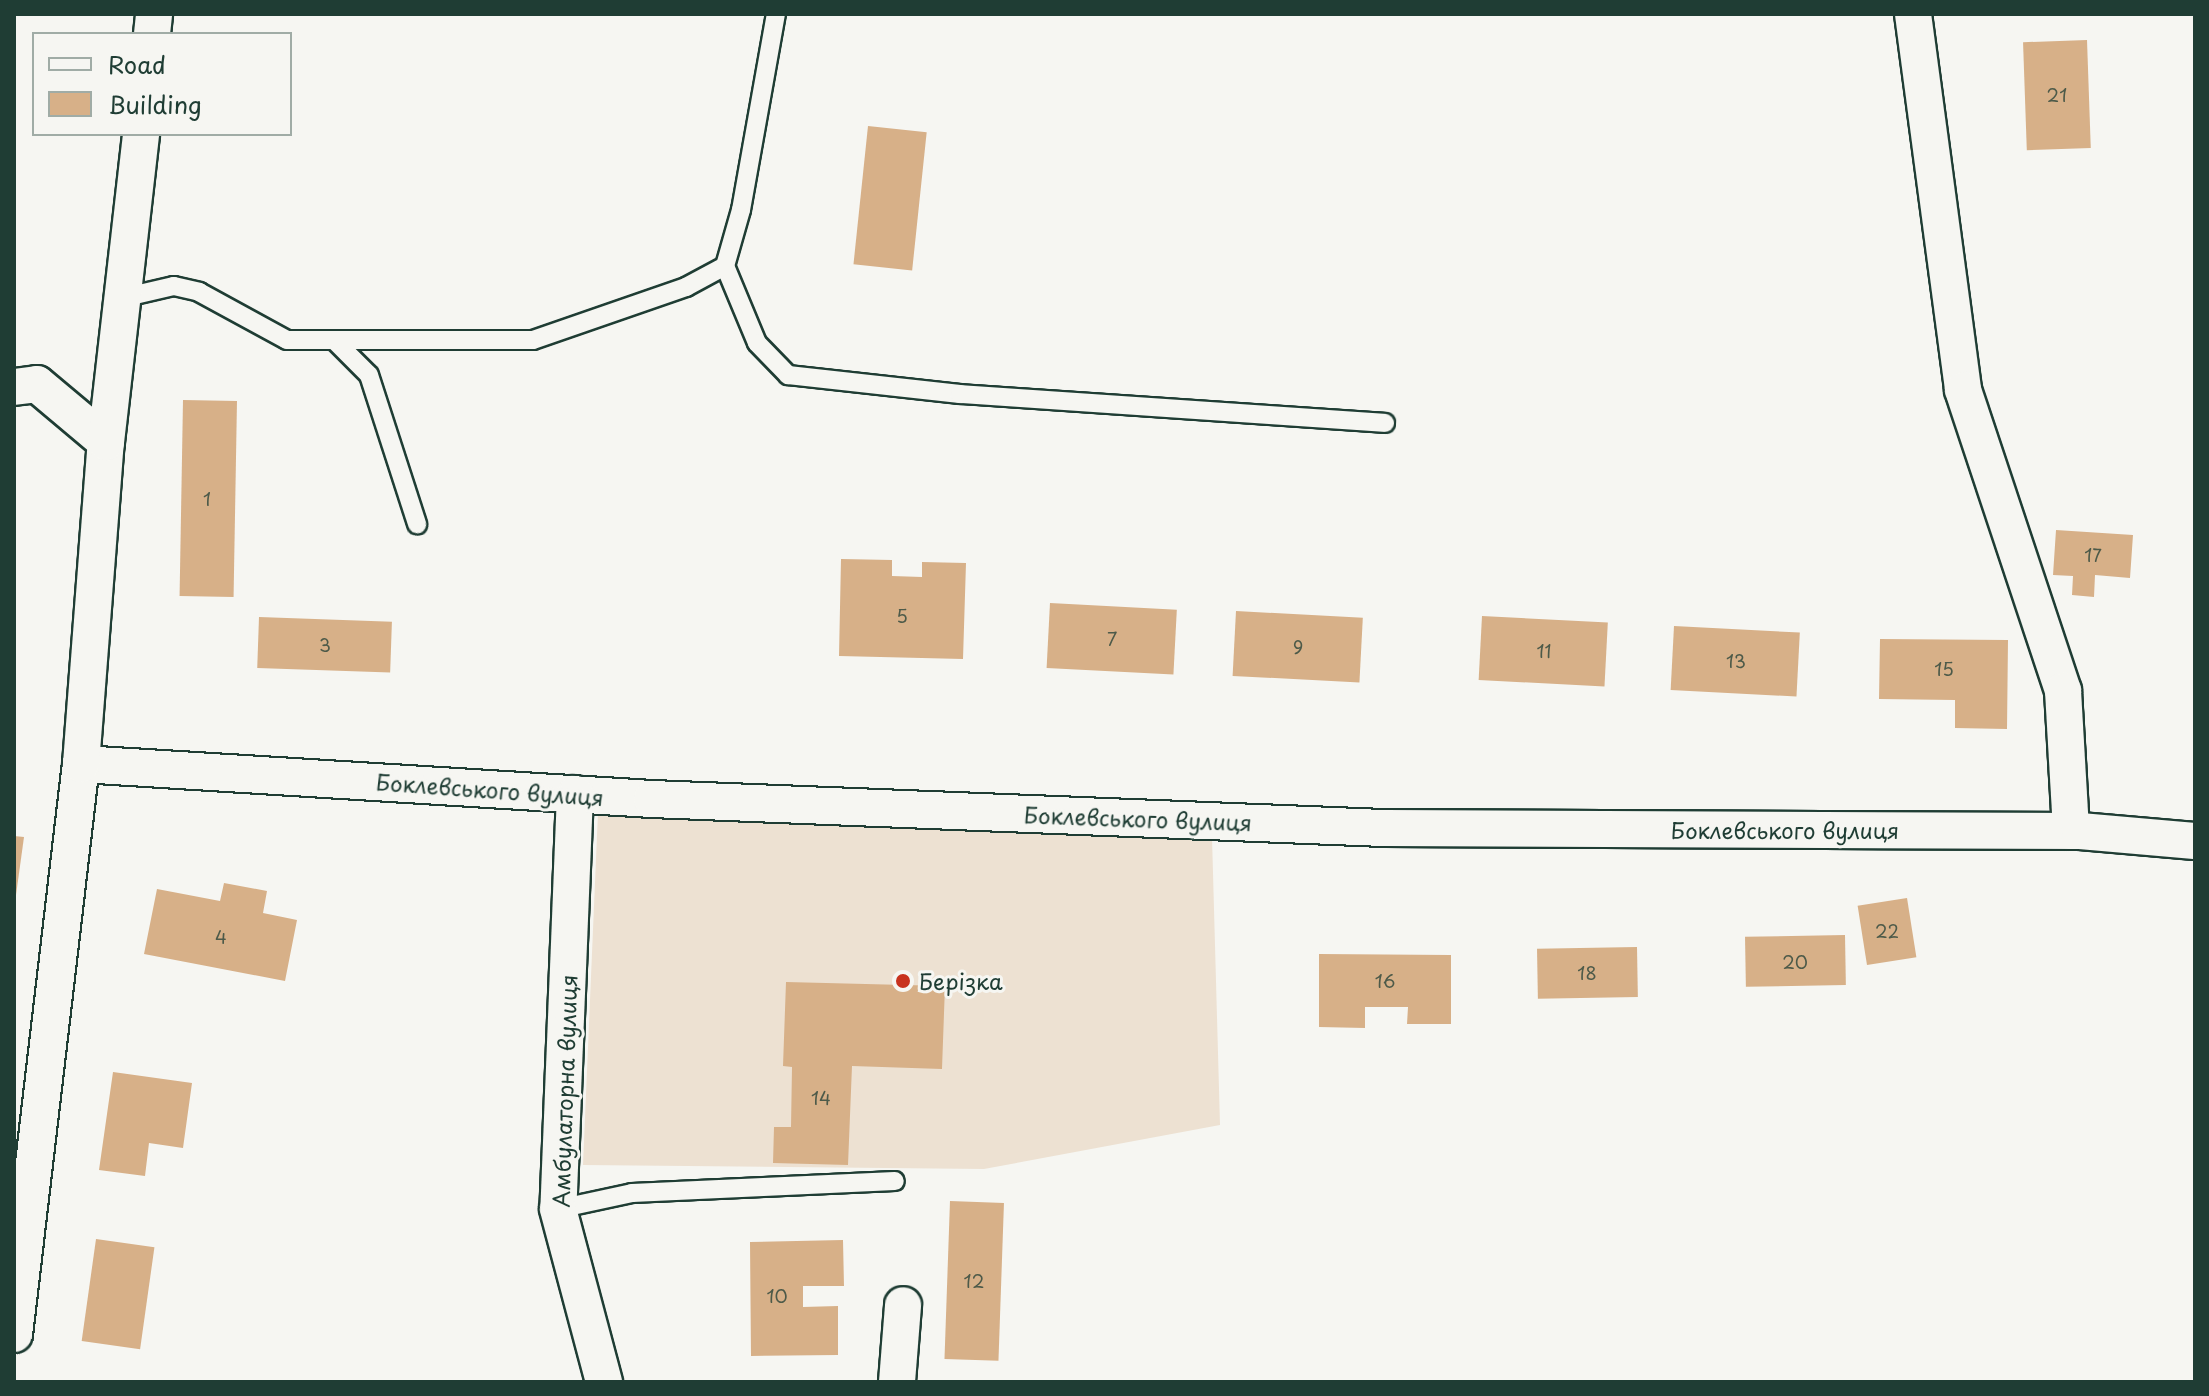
<!DOCTYPE html>
<meta charset="utf-8">
<style>
body{margin:0}
#map{position:relative;width:2209px;height:1396px;overflow:hidden;background:#f6f6f2;font-family:"Playpen Sans",sans-serif}
div>[style]{position:absolute}
.built>*{inset:0;background:#ede1d2}
.building>*{inset:0;background:#d7b088;transform-origin:0 0}
.roads{filter:drop-shadow(2px 0 #1f3d34) drop-shadow(-2px 0 #1f3d34) drop-shadow(0 2px #1f3d34) drop-shadow(0 -2px #1f3d34)}
.service>*{height:18px;margin:-9px;padding:0 9px;transform-origin:9px;border-radius:9px;background:#f6f6f2}
.minor>*{height:36px;margin:-18px;padding:0 18px;transform-origin:18px;border-radius:18px;background:#f6f6f2}
.dots>*{width:22px;height:22px;translate:-50% -50%;box-sizing:border-box;border:4px solid #f6f6f2;border-radius:50%}
span{translate:-50% -50%;white-space:nowrap;text-align:center;line-height:1.15;-webkit-text-stroke:6px #f6f6f2;paint-order:stroke}
.number-label{font-size:18px;color:#4d5a49}
.number-label span{-webkit-text-stroke-width:0}
.street-label{font-size:22px;color:#1f3d34}
.poi-label{font-size:22px;color:#1f3d34}
.left{translate:0 -50%;text-align:left}
.frame{position:absolute;inset:0;border:16px solid #1f3d34;pointer-events:none}
.legend{position:absolute;left:32px;top:32px;width:260px;height:104px;box-sizing:border-box;background:#f6f6f2;border:2px solid #a0aca6;margin:0;padding:10px 14px;list-style:none;font-size:24px;color:#1f3d34}
.legend li{display:flex;align-items:center;gap:16px;height:40px}
.legend b{width:40px;border:2px solid #a0aca6}
</style>
<div id="map">
<div class="built">
<div style="clip-path:polygon(598px 812px,1212px 837px,1220px 1125px,984px 1169px,583px 1165px)"></div>
</div>
<div class="building">
<div style="left:2087px;top:40px;width:108px;height:64px;rotate:88deg"></div>
<div style="left:868px;top:126px;width:59px;height:139px;rotate:6deg"></div>
<div style="left:183px;top:400px;width:54px;height:196px;rotate:1deg"></div>
<div style="clip-path:polygon(2056px 530px,2133px 535px,2130px 578px,2095px 575px,2094px 597px,2072px 595px,2073px 576px,2053px 575px)"></div>
<div style="clip-path:polygon(841px 559px,892px 560px,892px 576px,922px 577px,922px 562px,966px 563px,963px 659px,839px 656px)"></div>
<div style="left:1050px;top:603px;width:127px;height:65px;rotate:3deg"></div>
<div style="left:1236px;top:611px;width:127px;height:65px;rotate:3deg"></div>
<div style="left:1482px;top:616px;width:126px;height:64px;rotate:3deg"></div>
<div style="left:259px;top:617px;width:133px;height:51px;rotate:2deg"></div>
<div style="left:1674px;top:626px;width:126px;height:64px;rotate:3deg"></div>
<div style="clip-path:polygon(1880px 639px,2008px 640px,2007px 729px,1955px 728px,1955px 700px,1879px 699px)"></div>
<div style="clip-path:polygon(14px 836px,24px 837px,16px 895px,14px 895px)"></div>
<div style="clip-path:polygon(224px 883px,267px 891px,263px 913px,297px 920px,285px 981px,144px 954px,157px 889px,220px 901px)"></div>
<div style="left:1907px;top:898px;width:60px;height:50px;rotate:81deg"></div>
<div style="left:1845px;top:935px;width:50px;height:100px;rotate:89deg"></div>
<div style="left:1637px;top:947px;width:50px;height:100px;rotate:89deg"></div>
<div style="clip-path:polygon(1319px 954px,1451px 955px,1451px 1024px,1407px 1024px,1408px 1007px,1365px 1007px,1365px 1028px,1319px 1027px)"></div>
<div style="clip-path:polygon(786px 982px,945px 986px,942px 1069px,852px 1066px,848px 1165px,773px 1163px,774px 1127px,791px 1127px,792px 1067px,783px 1066px)"></div>
<div style="clip-path:polygon(113px 1072px,192px 1083px,183px 1148px,149px 1143px,145px 1176px,99px 1170px)"></div>
<div style="left:950px;top:1201px;width:54px;height:158px;rotate:2deg"></div>
<div style="left:96px;top:1239px;width:59px;height:103px;rotate:8deg"></div>
<div style="clip-path:polygon(843px 1240px,844px 1286px,803px 1286px,803px 1307px,838px 1306px,838px 1355px,751px 1356px,750px 1242px)"></div>
</div>
<div class="roads">
<div class="service">
<div style="left:725px;top:266px;width:83px;rotate:67.4deg"></div>
<div style="left:757px;top:343px;width:45px;rotate:45.9deg"></div>
<div style="left:788px;top:375px;width:173px;rotate:6.3deg"></div>
<div style="left:960px;top:394px;width:426px;rotate:3.9deg"></div>
<div style="left:122px;top:298px;width:53px;rotate:-13deg"></div>
<div style="left:174px;top:286px;width:26px;rotate:13deg"></div>
<div style="left:199px;top:292px;width:100px;rotate:28.6deg"></div>
<div style="left:287px;top:340px;width:246px"></div>
<div style="left:533px;top:340px;width:162px;rotate:-19.1deg"></div>
<div style="left:686px;top:287px;width:44px;rotate:-28.3deg"></div>
<div style="left:725px;top:266px;width:58px;rotate:-74.1deg"></div>
<div style="left:741px;top:210px;width:199px;rotate:-79.9deg"></div>
<div style="left:334px;top:340px;width:49px;rotate:45deg"></div>
<div style="left:369px;top:375px;width:157px;rotate:72.1deg"></div>
<div style="left:558px;top:1209px;width:76px;rotate:-12.2deg"></div>
<div style="left:632px;top:1193px;width:263px;rotate:-2.6deg"></div>
</div>
<div class="minor">
<div style="left:1913px;top:14px;width:379px;rotate:82.4deg"></div>
<div style="left:1963px;top:390px;width:317px;rotate:71.6deg"></div>
<div style="left:2063px;top:691px;width:140px;rotate:86.7deg"></div>
<div style="left:152px;top:34px;width:20px;rotate:-84deg"></div>
<div style="left:14px;top:387px;width:23px;rotate:-7deg"></div>
<div style="left:37px;top:384px;width:90px;rotate:40deg"></div>
<div style="left:81px;top:764px;width:572px;rotate:3.51deg"></div>
<div style="left:652px;top:799px;width:734px;rotate:2.27deg"></div>
<div style="left:1385px;top:828px;width:695px;rotate:0.25deg"></div>
<div style="left:2080px;top:831px;width:115px;rotate:5deg"></div>
<div style="left:575px;top:794px;width:415px;rotate:92.3deg"></div>
<div style="left:558px;top:1209px;width:179px;rotate:75.1deg"></div>
<div style="left:14px;top:1334px;width:574px;rotate:-83.3deg"></div>
<div style="left:81px;top:764px;width:323px;rotate:-85.6deg"></div>
<div style="left:106px;top:442px;width:310px;rotate:-83.5deg"></div>
<div style="left:897px;top:1382px;width:77px;rotate:-85.5deg"></div>
</div>
</div>
<div class="dots">
<div style="left:903px;top:981px;background:#c8321e"></div>
</div>
<div class="number-label">
<span style="left:2057px;top:95px">21</span>
<span style="left:207px;top:499px">1</span>
<span style="left:2093px;top:555px">17</span>
<span style="left:902px;top:616px">5</span>
<span style="left:1112px;top:639px">7</span>
<span style="left:325px;top:645px">3</span>
<span style="left:1298px;top:647px">9</span>
<span style="left:1544px;top:651px">11</span>
<span style="left:1736px;top:661px">13</span>
<span style="left:1944px;top:669px">15</span>
<span style="left:1887px;top:931px">22</span>
<span style="left:221px;top:937px">4</span>
<span style="left:1795px;top:962px">20</span>
<span style="left:1587px;top:973px">18</span>
<span style="left:1385px;top:981px">16</span>
<span style="left:821px;top:1098px">14</span>
<span style="left:974px;top:1281px">12</span>
<span style="left:777px;top:1296px">10</span>
</div>
<div class="street-label">
<span style="left:490px;top:789px;rotate:4deg">Боклевського вулиця</span>
<span style="left:1138px;top:818px;rotate:2deg">Боклевського вулиця</span>
<span style="left:1785px;top:830px">Боклевського вулиця</span>
<span style="left:564px;top:1091px;rotate:-88deg">Амбулаторна вулиця</span>
</div>
<div class="poi-label">
<span class="left" style="left:919px;top:981px">Берізка</span>
</div>
<div class="frame"></div>
<ul class="legend">
<li><b style="height:10px;background:#f6f6f2"></b>Road</li>
<li><b style="height:22px;background:#d7b088"></b>Building</li>
</ul>
</div>
